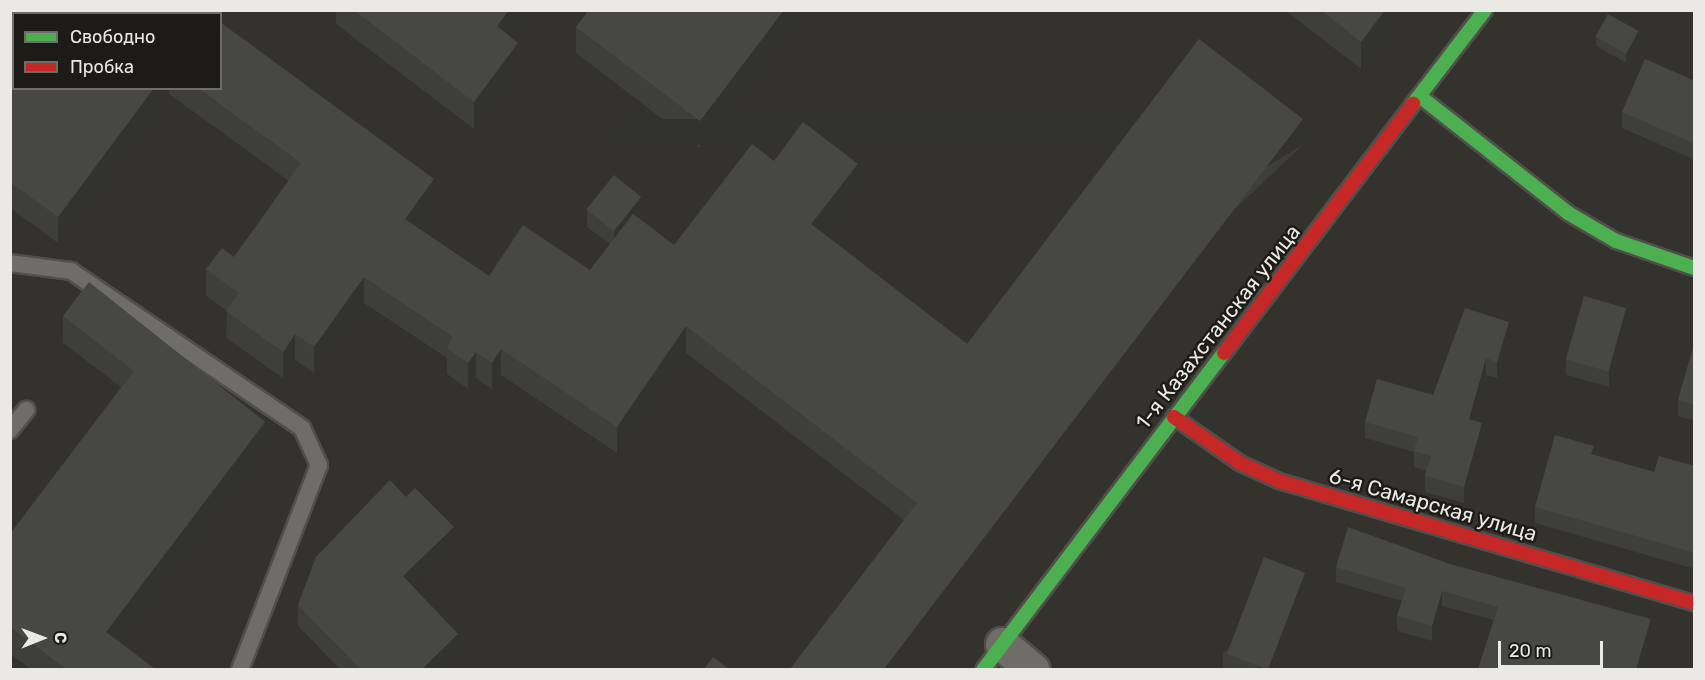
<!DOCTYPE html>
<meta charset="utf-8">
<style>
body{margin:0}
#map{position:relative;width:1705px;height:680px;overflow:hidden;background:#33322d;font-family:Rubik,sans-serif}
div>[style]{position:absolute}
.roads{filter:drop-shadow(2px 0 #504f4b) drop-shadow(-2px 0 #504f4b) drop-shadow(0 2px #504f4b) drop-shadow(0 -2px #504f4b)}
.lane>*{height:16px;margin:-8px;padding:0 8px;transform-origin:8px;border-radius:8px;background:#6e6d68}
.street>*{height:33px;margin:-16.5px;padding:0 16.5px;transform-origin:16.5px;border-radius:16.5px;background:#6e6d68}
.fast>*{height:14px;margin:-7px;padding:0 7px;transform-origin:7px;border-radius:7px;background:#4caf50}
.jam>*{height:14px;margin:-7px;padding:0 7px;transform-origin:7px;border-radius:7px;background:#c62828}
.wall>*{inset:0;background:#3e3e3a}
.shaded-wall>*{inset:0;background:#32322f;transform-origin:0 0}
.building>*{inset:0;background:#484843;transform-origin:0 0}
span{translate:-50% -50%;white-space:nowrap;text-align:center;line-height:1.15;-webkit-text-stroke:5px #1c1b17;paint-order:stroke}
.street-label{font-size:21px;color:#eae9e3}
.frame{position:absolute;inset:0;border:12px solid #eae9e3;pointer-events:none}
.legend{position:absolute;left:12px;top:12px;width:210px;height:78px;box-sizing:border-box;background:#1c1b17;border:2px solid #6e6d69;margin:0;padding:8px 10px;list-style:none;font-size:18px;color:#eae9e3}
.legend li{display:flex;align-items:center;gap:12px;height:30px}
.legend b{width:30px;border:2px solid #6e6d69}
.north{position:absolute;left:12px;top:608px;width:60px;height:60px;-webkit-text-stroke:4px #1c1b17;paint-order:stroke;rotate:89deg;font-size:16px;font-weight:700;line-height:24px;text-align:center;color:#eae9e3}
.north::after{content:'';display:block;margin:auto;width:21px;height:27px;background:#eae9e3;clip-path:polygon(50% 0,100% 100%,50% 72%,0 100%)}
.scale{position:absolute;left:1498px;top:641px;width:105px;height:27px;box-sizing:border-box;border:3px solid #eae9e3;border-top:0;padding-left:8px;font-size:18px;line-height:21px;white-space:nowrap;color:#eae9e3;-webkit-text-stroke:4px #1c1b17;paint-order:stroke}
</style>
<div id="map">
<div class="roads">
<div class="lane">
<div style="left:10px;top:263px;width:62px;rotate:7.5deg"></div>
<div style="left:71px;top:271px;width:279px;rotate:34.2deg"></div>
<div style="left:302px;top:428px;width:41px;rotate:65.3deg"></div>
<div style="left:319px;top:465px;width:220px;rotate:111.1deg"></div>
<div style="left:10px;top:430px;width:26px;rotate:-51deg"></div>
</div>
<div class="street">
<div style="left:1002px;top:644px;width:40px;rotate:40deg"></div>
</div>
<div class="fast">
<div style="left:1422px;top:98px;width:186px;rotate:38.2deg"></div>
<div style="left:1568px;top:213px;width:56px;rotate:30.3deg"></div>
<div style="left:1616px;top:241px;width:83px;rotate:19.1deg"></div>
<div style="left:1413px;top:104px;width:118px;rotate:-52.5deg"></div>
<div style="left:983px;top:670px;width:398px;rotate:-52.8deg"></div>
</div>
<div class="jam">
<div style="left:1224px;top:353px;width:313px;rotate:-52.8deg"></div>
<div style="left:1174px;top:417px;width:80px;rotate:34.9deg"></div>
<div style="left:1240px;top:463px;width:43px;rotate:24.8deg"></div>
<div style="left:1279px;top:481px;width:433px;rotate:16.4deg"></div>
</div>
</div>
<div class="wall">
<div style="clip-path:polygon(10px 10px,14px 14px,14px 88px,220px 88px,434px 205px,418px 228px,489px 276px,590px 270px,610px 244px,587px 227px,587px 210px,641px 213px,638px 217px,674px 245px,774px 161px,858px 190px,824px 234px,967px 344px,1303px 145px,904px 520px,686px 353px,617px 453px,501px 375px,492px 389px,476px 378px,468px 389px,447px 374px,447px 358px,364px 303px,314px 373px,295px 360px,283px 378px,226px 338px,227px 311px,206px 296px,206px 269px,234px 257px,289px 181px,169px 94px,58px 243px,10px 208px)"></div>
<div style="clip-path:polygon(336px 10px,529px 10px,509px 36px,518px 70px,474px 129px,336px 24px)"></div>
<div style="clip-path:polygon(589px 10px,804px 10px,700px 148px,576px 53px,576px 27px)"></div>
<div style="clip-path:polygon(1285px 10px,1406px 10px,1361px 69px)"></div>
<div style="clip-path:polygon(1596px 37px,1639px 40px,1626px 63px,1596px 46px)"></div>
<div style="clip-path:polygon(1695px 81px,1695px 160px,1622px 128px,1622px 112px)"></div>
<div style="clip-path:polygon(63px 316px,265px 448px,119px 642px,155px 669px,31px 669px,10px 654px,10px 534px,121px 387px,63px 343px)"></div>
<div style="clip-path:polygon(1626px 325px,1609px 387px,1566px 375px,1566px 359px)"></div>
<div style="clip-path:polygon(1509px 338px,1497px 378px,1486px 375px,1473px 420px,1482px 439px,1464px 503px,1425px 492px,1425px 476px,1426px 471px,1414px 467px,1414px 452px,1365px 438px,1365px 422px,1433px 395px)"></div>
<div style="clip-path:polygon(1695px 341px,1695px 421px,1678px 416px,1678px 400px)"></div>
<div style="clip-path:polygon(1594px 455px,1654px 472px,1695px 466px,1695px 569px,1535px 523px,1535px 507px)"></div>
<div style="clip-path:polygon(454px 549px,413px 587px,458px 656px,444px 669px,340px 669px,298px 626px,298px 605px)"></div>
<div style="clip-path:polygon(1450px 564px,1651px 634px,1494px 620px,1442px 606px,1432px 641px,1397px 631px,1397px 616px,1402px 601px,1336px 582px,1336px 567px)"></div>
<div style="clip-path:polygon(1305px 590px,1266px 669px,1223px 669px,1223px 653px)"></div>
</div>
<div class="shaded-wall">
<div style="clip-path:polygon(509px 10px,529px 10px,497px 53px,497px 26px)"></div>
<div style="clip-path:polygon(784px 10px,804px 10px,700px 148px,700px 121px)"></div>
<div style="clip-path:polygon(1385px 10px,1406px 10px,1361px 69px,1361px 42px)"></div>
<div style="clip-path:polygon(1639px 31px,1639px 40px,1626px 63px,1626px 54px)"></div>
<div style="clip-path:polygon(518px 43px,518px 70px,474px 129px,474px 102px)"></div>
<div style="clip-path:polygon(154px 88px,169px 88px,169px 94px,58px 243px,58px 217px)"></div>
<div style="left:1303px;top:119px;width:26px;height:691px;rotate:90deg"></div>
<div style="clip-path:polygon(858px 164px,858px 190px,811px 251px,811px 224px)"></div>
<div style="clip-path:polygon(434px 179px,434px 205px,405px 246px,405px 219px)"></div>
<div style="clip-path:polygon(641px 197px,641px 213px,614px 248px,614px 231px)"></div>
<div style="clip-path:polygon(364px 277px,364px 303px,314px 373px,314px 347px)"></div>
<div style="clip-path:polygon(1626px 308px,1626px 325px,1609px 387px,1609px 371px)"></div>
<div style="clip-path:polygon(1509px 322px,1509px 338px,1497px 378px,1497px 362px)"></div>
<div style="clip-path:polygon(686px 326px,686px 353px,617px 453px,617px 427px)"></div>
<div style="clip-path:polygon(295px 334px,295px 360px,283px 378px,283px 352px)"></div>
<div style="clip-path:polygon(501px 349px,501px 375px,492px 389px,492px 363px)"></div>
<div style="clip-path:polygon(476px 352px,476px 378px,468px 389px,468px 363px)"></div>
<div style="clip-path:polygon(1486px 358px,1486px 375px,1469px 435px,1469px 419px)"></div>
<div style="clip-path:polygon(265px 422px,265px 448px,106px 659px,106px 632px)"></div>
<div style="clip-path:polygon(1482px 423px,1482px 439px,1464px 503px,1464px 487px)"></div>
<div style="clip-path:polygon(454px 527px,454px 549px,403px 598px,403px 576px)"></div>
<div style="clip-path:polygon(1305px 573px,1305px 590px,1266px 669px,1259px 669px,1259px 668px)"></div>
<div style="clip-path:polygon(1442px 591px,1442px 606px,1432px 641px,1432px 626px)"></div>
<div style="clip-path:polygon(1651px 619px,1651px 634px,1641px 669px,1636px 669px)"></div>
<div style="clip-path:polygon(458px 634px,458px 656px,444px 669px,422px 669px)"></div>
</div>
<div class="building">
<div style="clip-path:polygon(10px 10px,205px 10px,209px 14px,14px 14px,14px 48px,10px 45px)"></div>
<div style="clip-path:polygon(354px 10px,509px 10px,497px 26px,518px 43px,474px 102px)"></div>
<div style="clip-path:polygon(589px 10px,784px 10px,700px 121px,576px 27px)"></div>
<div style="clip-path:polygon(1321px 10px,1385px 10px,1361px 42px)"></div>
<div style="left:1608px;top:14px;width:35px;height:26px;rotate:29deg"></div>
<div style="clip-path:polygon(220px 22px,434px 179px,405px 219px,489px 276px,523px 225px,590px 270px,633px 214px,674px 245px,752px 144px,774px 161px,803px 122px,858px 164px,811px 224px,967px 344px,1199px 39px,1303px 119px,884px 669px,790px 669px,917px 503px,686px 326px,617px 427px,501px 349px,492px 363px,476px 352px,468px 363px,447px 348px,453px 337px,364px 277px,314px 347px,295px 334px,283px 352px,226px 311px,239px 293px,206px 269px,222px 248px,234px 257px,301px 163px,198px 88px,220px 88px)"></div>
<div style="clip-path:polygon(14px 56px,14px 88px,154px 88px,58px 217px,10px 182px,10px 60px)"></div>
<div style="clip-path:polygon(1645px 59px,1695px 81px,1695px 144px,1622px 112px)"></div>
<div style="left:614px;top:175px;width:35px;height:44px;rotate:39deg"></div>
<div style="clip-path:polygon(89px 282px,265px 422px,106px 632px,155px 669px,66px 669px,10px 627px,10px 534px,134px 371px,63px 316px)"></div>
<div style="left:1584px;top:296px;width:44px;height:66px;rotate:16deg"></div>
<div style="clip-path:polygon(1465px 308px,1509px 322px,1497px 362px,1486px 358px,1469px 419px,1482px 423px,1464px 487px,1425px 476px,1431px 456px,1414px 451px,1418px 437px,1365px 422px,1377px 379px,1433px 395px)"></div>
<div style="clip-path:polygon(1695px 341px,1695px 405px,1678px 400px)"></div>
<div style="clip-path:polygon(1555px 435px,1594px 446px,1591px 454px,1654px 472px,1659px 456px,1695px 466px,1695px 553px,1535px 507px)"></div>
<div style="clip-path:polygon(390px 480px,406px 497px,415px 488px,454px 527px,403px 576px,458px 634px,422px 669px,360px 669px,298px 605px,316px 557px)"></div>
<div style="clip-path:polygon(1348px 527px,1450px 564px,1651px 619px,1636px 669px,1478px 669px,1498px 607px,1442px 591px,1432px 626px,1397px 616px,1406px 588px,1336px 567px)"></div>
<div style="left:1264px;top:557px;width:44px;height:104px;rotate:21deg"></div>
<div style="clip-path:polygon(713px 657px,729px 669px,704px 669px)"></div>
</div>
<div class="street-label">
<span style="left:1218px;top:327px;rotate:-52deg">1-я Казахстанская улица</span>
<span style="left:1433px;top:505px;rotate:16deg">6-я Самарская улица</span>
</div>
<div class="frame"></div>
<ul class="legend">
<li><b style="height:8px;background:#4caf50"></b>Свободно</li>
<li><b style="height:8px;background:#c62828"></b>Пробка</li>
</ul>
<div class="north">С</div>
<div class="scale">20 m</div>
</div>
